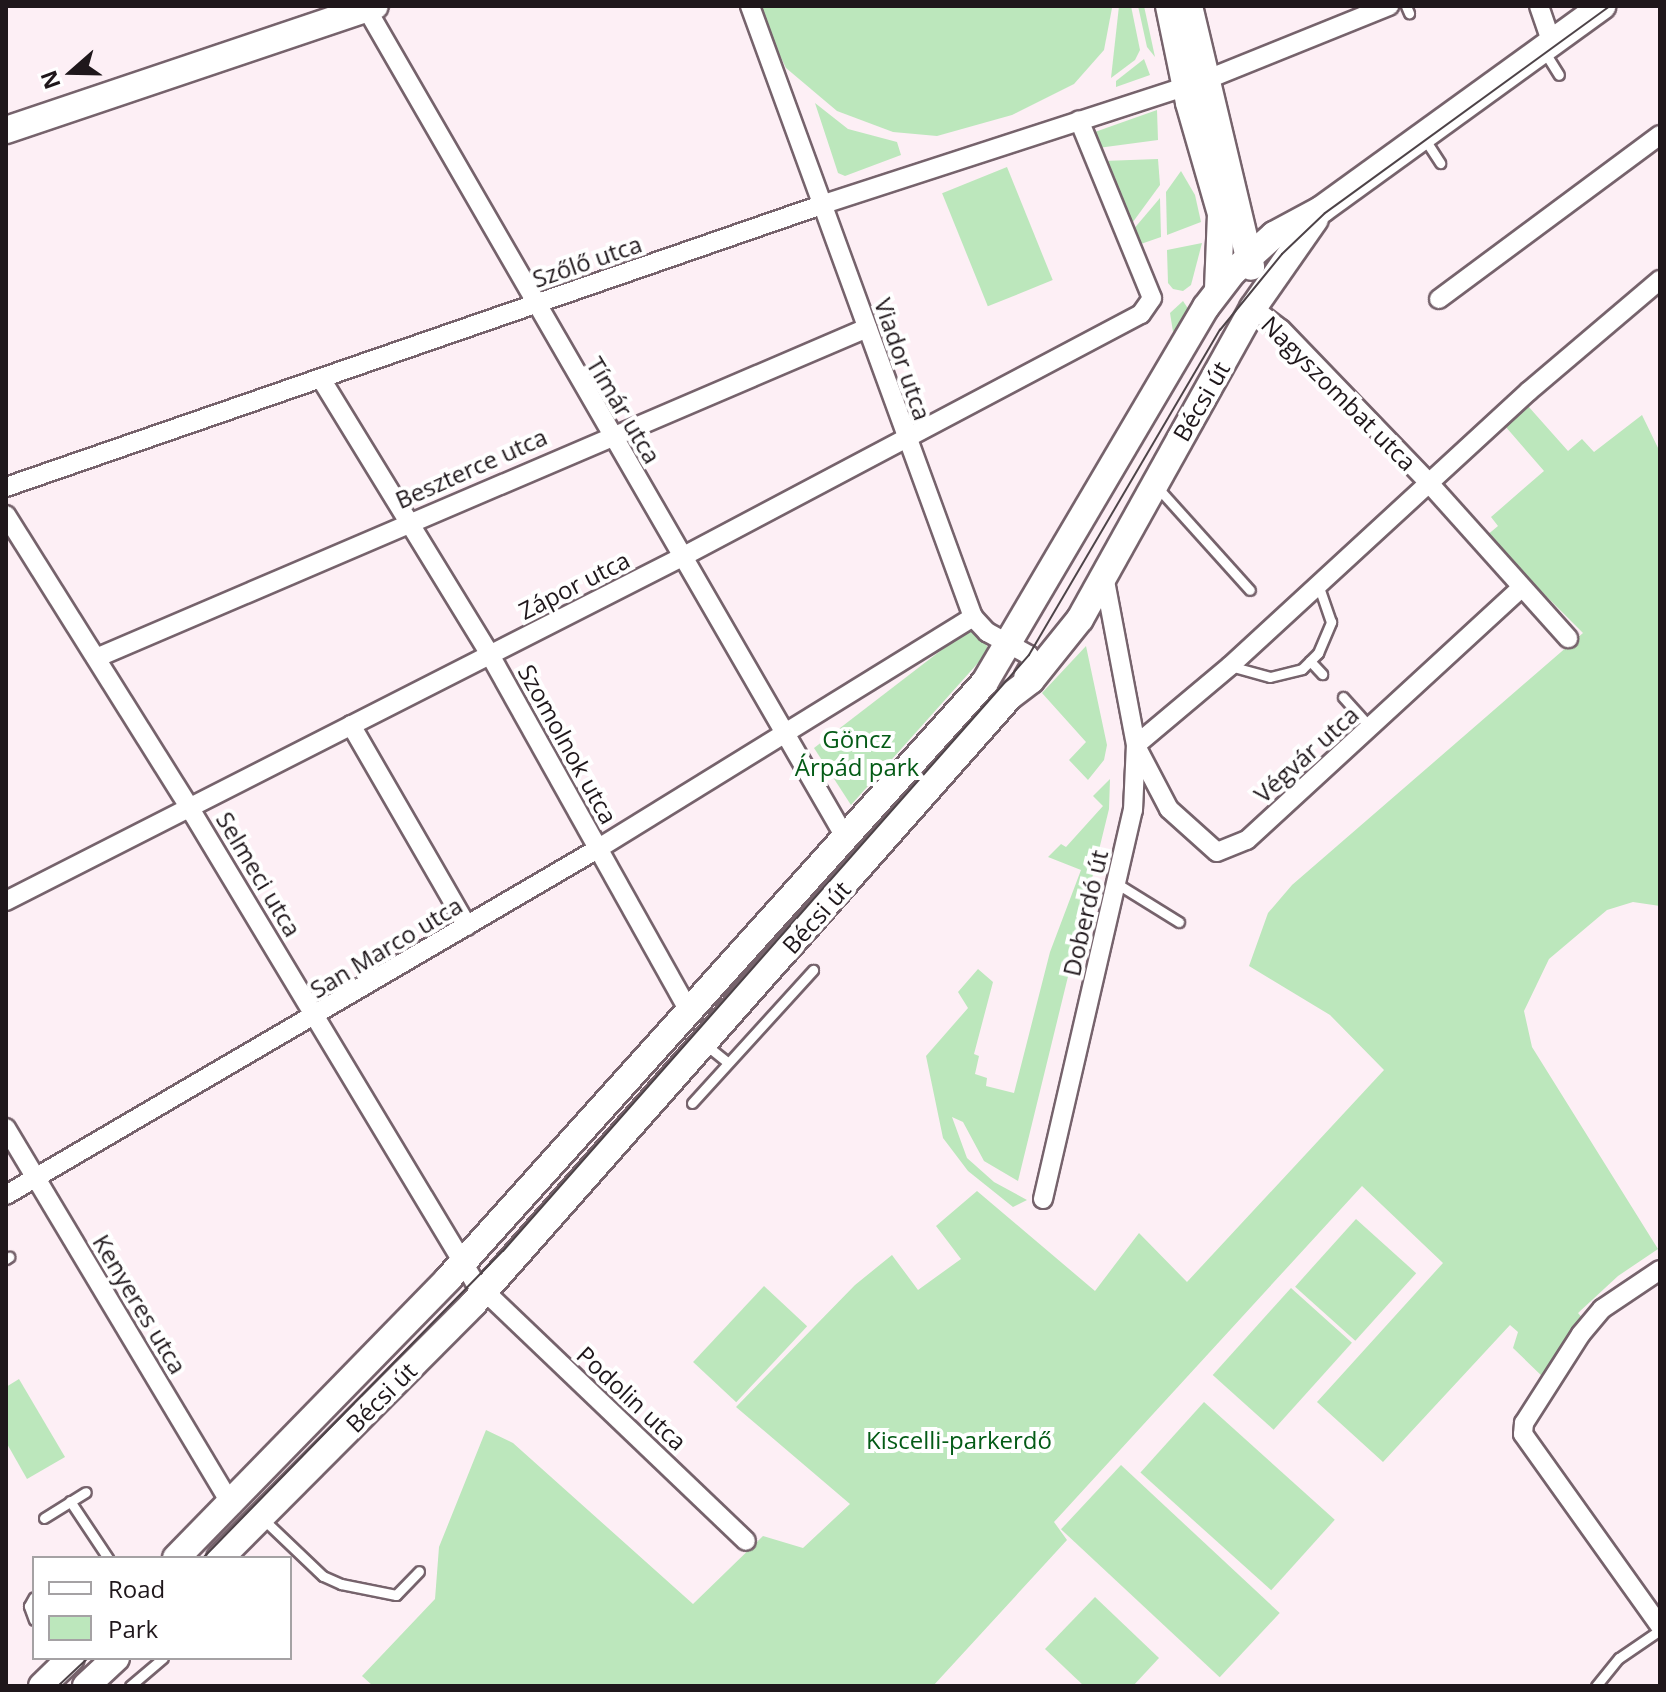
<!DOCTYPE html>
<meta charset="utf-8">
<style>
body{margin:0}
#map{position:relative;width:1666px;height:1692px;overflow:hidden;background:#fdeff5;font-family:"Open Sans",sans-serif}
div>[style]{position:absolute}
.green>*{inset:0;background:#bce7bc;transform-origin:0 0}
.roads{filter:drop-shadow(2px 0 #76636c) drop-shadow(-2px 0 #76636c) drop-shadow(0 2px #76636c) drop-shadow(0 -2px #76636c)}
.lane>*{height:9px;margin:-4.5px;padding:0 4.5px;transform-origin:4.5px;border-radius:4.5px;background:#fff}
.street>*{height:18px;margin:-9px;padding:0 9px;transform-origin:9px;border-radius:9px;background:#fff}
.secondary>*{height:26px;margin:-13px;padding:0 13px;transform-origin:13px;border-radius:13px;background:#fff}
.tram>*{height:2px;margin:-1px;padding:0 1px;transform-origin:1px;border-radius:1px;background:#4d4348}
span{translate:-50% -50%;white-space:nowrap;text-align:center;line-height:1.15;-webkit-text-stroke:8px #fff;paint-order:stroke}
.street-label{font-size:24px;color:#1f171b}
.park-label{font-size:24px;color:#045b16}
.frame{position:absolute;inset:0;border:8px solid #1f171b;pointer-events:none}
.legend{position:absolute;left:32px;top:1556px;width:260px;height:104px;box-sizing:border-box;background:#fff;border:2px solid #a5a2a4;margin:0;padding:10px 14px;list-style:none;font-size:24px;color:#1f171b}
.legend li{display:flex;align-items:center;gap:16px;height:40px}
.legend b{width:40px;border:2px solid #a5a2a4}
.north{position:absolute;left:32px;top:32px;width:80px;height:80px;-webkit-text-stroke:6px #fff;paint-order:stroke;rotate:250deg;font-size:22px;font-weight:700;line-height:32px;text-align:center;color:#1f171b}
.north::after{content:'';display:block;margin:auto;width:28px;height:36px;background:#1f171b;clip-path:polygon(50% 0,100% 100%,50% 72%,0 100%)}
</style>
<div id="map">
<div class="green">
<div style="clip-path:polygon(756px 6px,1112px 6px,1112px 8px,1104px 50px,1074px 84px,1012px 115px,937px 136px,893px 132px,837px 111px,786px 68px)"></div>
<div style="clip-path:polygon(1119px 6px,1131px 6px,1140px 50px,1135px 60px,1111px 78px)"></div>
<div style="clip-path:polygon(1138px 6px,1144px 6px,1155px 57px,1147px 47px)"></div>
<div style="clip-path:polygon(1144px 59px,1150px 75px,1116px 87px,1116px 81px)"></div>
<div style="clip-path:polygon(815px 103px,848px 129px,897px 142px,901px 155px,845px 176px,838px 173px)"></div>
<div style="clip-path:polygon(1157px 110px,1158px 140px,1098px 148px,1092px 133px)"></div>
<div style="clip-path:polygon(1158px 159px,1160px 185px,1130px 226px,1103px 161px)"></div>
<div style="left:1007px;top:167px;width:122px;height:70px;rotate:68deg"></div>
<div style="clip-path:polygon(1181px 171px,1195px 195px,1201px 222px,1167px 235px,1166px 192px)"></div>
<div style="clip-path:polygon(1160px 198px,1161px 237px,1138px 245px,1132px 231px)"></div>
<div style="clip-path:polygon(1202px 243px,1191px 285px,1183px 291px,1173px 289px,1168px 283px,1167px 250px)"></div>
<div style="clip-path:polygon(1183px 301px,1189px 310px,1174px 338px,1170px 313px)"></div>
<div style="clip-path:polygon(1528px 406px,1568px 451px,1582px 439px,1594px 452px,1642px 415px,1660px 452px,1660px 906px,1633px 902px,1607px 910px,1549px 959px,1524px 1011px,1532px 1047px,1658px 1249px,1618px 1276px,1578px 1313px,1584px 1320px,1546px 1380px,1513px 1348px,1518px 1332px,1510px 1325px,1383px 1462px,1317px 1402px,1443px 1263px,1362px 1186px,1054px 1522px,1067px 1540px,933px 1686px,373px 1686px,362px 1676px,435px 1599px,439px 1547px,486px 1430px,513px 1443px,693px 1604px,763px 1536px,803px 1548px,850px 1504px,736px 1407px,855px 1285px,892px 1255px,918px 1290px,961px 1259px,936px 1226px,977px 1191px,1095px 1291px,1139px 1233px,1187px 1282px,1384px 1070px,1330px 1015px,1249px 966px,1268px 913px,1292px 885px,1583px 633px,1486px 536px,1498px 526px,1491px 517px,1544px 471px,1505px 426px)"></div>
<div style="clip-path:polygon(974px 625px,988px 648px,986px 654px,851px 805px,814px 748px)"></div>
<div style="clip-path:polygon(1086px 646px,1107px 745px,1104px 760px,1088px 780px,1069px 760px,1086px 742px,1042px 693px)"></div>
<div style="clip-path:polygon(1110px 779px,1109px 809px,1018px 1181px,984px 1161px,963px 1122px,952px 1117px,967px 1158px,994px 1182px,1027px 1200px,1013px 1207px,968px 1171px,943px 1138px,926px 1056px,968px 1008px,958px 992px,978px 969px,993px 982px,974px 1054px,979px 1056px,975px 1074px,987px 1078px,986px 1086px,1014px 1093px,1050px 952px,1081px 870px,1048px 857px,1061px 844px,1066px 847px,1103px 806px,1093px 796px)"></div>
<div style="left:1356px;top:1219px;width:81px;height:91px;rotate:42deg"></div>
<div style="left:764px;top:1286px;width:59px;height:104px;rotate:43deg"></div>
<div style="left:1291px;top:1288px;width:82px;height:117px;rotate:42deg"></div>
<div style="clip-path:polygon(19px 1379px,65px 1457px,27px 1479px,6px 1442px,6px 1387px)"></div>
<div style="left:1204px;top:1402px;width:176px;height:95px;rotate:42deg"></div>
<div style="left:1121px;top:1465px;width:217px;height:88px;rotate:43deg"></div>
<div style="clip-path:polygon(1095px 1597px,1159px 1658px,1133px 1686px,1084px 1686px,1045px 1649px)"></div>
</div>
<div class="roads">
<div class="lane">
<div style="left:1406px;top:6px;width:8px;rotate:67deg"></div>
<div style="left:1544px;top:51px;width:28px;rotate:58deg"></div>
<div style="left:1424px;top:138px;width:30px;rotate:57deg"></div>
<div style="left:1158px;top:488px;width:137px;rotate:48deg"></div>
<div style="left:1310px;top:661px;width:18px;rotate:47deg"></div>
<div style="left:1230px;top:666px;width:41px;rotate:15.4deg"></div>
<div style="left:1270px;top:677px;width:33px;rotate:-14deg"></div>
<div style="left:1302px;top:669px;width:23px;rotate:-45deg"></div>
<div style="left:1318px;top:653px;width:34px;rotate:-67deg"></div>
<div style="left:1331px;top:622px;width:39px;rotate:-109deg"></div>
<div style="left:1343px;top:697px;width:40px;rotate:48deg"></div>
<div style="left:1116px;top:883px;width:74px;rotate:31.8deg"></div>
<div style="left:706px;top:1045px;width:28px;rotate:39deg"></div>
<div style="left:692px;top:1103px;width:180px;rotate:-47.7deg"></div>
<div style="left:6px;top:1259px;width:4px;rotate:-34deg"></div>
<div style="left:70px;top:1501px;width:69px;rotate:56.3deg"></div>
<div style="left:44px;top:1518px;width:49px;rotate:-31.8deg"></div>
<div style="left:262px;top:1518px;width:84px;rotate:43.6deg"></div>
<div style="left:323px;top:1576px;width:20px;rotate:24deg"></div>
<div style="left:341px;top:1584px;width:56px;rotate:11.3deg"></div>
<div style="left:396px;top:1595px;width:33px;rotate:-46deg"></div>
<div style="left:34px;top:1620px;width:15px;rotate:-110deg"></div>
<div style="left:29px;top:1606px;width:10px;rotate:-61deg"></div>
<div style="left:130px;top:1686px;width:43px;rotate:-40.3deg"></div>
<div style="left:1596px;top:1686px;width:36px;rotate:-51deg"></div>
<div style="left:1619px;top:1658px;width:50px;rotate:-34.3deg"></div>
</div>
<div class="street">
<div style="left:365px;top:6px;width:960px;rotate:59.99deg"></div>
<div style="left:750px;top:6px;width:650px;rotate:69.95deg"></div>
<div style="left:973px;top:617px;width:21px;rotate:47deg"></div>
<div style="left:987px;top:632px;width:48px;rotate:28.7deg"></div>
<div style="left:1029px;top:655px;width:8px;rotate:67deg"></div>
<div style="left:1032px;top:662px;width:17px;rotate:121deg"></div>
<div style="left:1539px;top:6px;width:39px;rotate:71deg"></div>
<div style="left:1439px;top:299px;width:275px;rotate:-36.6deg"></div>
<div style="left:1253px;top:308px;width:35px;rotate:37deg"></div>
<div style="left:1281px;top:329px;width:212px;rotate:46.1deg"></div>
<div style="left:1428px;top:482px;width:210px;rotate:48.1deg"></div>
<div style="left:323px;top:382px;width:320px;rotate:58.5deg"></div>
<div style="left:490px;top:655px;width:408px;rotate:60.8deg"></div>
<div style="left:6px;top:487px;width:866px;rotate:-19.08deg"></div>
<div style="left:824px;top:204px;width:398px;rotate:-18deg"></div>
<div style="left:1203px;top:81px;width:201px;rotate:-22deg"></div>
<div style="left:6px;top:515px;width:345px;rotate:57.9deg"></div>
<div style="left:189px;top:807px;width:553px;rotate:58.98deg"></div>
<div style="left:474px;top:1281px;width:376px;rotate:43.7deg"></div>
<div style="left:96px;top:658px;width:839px;rotate:-23.17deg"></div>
<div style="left:351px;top:725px;width:232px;rotate:60deg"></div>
<div style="left:1136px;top:745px;width:123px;rotate:-40deg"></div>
<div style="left:1230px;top:666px;width:406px;rotate:-42.6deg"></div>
<div style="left:1529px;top:391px;width:172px;rotate:-40.3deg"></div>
<div style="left:1137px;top:748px;width:69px;rotate:62.3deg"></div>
<div style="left:1169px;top:809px;width:64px;rotate:41.9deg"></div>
<div style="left:1217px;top:852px;width:32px;rotate:-22deg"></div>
<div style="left:1247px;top:840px;width:371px;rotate:-42.6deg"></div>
<div style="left:6px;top:901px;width:758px;rotate:-26.97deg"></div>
<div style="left:682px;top:557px;width:519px;rotate:-27.9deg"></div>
<div style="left:1141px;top:314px;width:19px;rotate:-55deg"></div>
<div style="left:1152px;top:298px;width:192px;rotate:-112.3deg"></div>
<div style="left:6px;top:1128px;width:440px;rotate:59.1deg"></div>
<div style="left:6px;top:1195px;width:687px;rotate:-30.33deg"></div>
<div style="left:599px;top:848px;width:440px;rotate:-31.7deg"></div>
<div style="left:1043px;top:1199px;width:399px;rotate:-77deg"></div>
<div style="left:1133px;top:810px;width:65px;rotate:-87.4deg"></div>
<div style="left:1136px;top:745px;width:173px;rotate:-100.7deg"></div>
<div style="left:1660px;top:1270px;width:70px;rotate:146.1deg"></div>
<div style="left:1602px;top:1309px;width:33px;rotate:130deg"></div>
<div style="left:1581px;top:1334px;width:106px;rotate:122.6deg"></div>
<div style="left:1524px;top:1423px;width:11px;rotate:95deg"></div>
<div style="left:1523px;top:1434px;width:236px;rotate:54.5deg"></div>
</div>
<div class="secondary">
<div style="left:1169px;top:6px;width:99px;rotate:78.3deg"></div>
<div style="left:1189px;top:103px;width:116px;rotate:73.9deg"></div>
<div style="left:1221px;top:214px;width:74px;rotate:92.3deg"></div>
<div style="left:1189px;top:6px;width:268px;rotate:76.6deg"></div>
<div style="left:6px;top:130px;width:389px;rotate:-18.6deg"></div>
<div style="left:176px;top:1558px;width:390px;rotate:-45.7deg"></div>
<div style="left:448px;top:1279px;width:803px;rotate:-48.03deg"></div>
<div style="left:985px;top:682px;width:435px;rotate:-59.5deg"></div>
<div style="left:1206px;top:307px;width:44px;rotate:-52.4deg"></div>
<div style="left:1233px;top:272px;width:55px;rotate:-42.1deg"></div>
<div style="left:1274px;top:235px;width:55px;rotate:-28.4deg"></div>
<div style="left:1322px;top:209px;width:346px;rotate:-35.9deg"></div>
<div style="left:220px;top:1558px;width:359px;rotate:-45.1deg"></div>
<div style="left:473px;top:1304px;width:811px;rotate:-48.55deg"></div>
<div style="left:1010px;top:696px;width:26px;rotate:-37deg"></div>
<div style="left:1031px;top:680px;width:78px;rotate:-51.2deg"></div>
<div style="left:1080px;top:619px;width:356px;rotate:-60.9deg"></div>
<div style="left:1253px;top:308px;width:108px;rotate:-55.1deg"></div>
<div style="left:42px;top:1686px;width:40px;rotate:-44deg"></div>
<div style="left:86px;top:1686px;width:41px;rotate:-43deg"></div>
</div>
</div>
<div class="tram">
<div style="left:203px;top:1558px;width:429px;rotate:-45.7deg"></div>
<div style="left:503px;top:1251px;width:795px;rotate:-48.57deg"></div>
<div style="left:1029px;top:655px;width:377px;rotate:-59.6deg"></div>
<div style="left:1220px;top:330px;width:98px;rotate:-50.8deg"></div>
<div style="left:1282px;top:254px;width:59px;rotate:-43.6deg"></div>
<div style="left:1325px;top:213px;width:352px;rotate:-36deg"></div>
<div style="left:58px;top:1686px;width:41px;rotate:-43deg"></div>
</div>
<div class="street-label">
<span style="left:587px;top:261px;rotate:-19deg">Szőlő utca</span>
<span style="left:903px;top:359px;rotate:71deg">Viador utca</span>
<span style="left:1339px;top:393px;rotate:45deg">Nagyszombat utca</span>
<span style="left:1201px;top:401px;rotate:-60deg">Bécsi út</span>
<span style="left:624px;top:410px;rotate:59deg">Tímár utca</span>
<span style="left:471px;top:468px;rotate:-24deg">Beszterce utca</span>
<span style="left:574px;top:585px;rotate:-27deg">Zápor utca</span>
<span style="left:568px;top:744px;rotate:61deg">Szomolnok utca</span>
<span style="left:1306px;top:754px;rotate:-42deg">Végvár utca</span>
<span style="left:259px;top:874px;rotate:59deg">Selmeci utca</span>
<span style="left:1085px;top:913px;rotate:-77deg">Doberdó út</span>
<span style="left:816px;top:917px;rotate:-48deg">Bécsi út</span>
<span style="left:386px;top:947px;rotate:-31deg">San Marco utca</span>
<span style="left:140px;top:1304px;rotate:59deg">Kenyeres utca</span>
<span style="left:381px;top:1397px;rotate:-45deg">Bécsi út</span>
<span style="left:632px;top:1398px;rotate:43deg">Podolin utca</span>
</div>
<div class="park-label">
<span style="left:857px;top:753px">Göncz<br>Árpád park</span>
<span style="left:959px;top:1440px">Kiscelli-parkerdő</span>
</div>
<div class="frame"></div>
<ul class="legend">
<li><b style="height:10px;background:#fff"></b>Road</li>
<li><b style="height:22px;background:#bce7bc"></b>Park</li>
</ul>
<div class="north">N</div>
</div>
